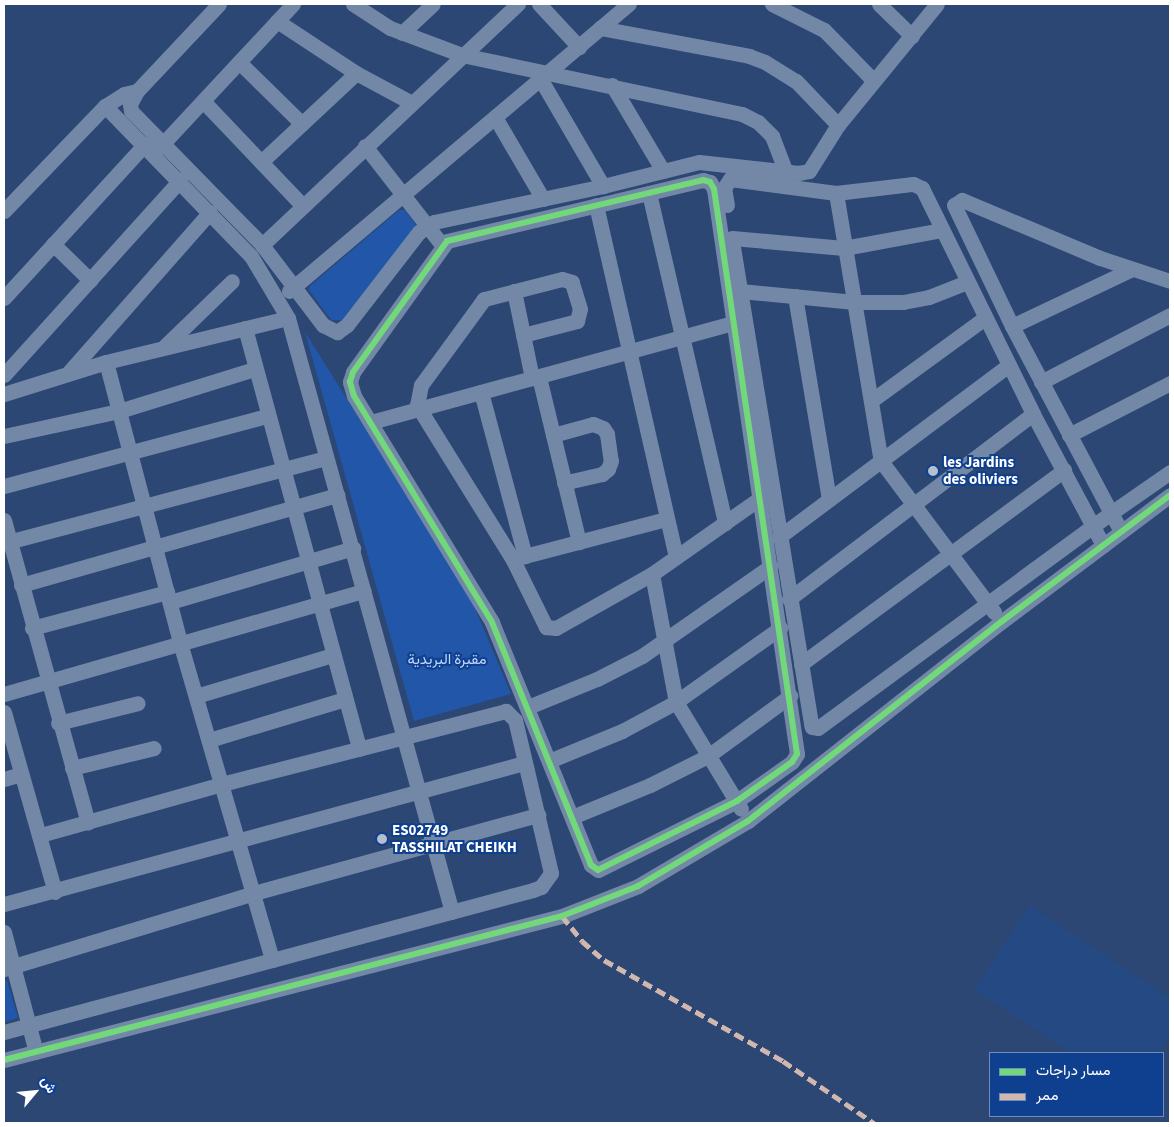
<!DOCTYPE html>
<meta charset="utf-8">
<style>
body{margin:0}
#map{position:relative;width:1174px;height:1127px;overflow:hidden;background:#2c4773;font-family:"Source Sans 3",Vazirmatn,sans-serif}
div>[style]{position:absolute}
.green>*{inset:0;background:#2256a8}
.water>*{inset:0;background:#254983}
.minor>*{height:15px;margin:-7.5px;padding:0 7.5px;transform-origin:7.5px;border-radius:7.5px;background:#7388a6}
.quiet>*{height:5px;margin-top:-2.5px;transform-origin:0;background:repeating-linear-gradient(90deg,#d1b7ad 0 10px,transparent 0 15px)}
.cycleway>*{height:6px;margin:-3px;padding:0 3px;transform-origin:3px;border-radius:3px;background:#71d979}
.dots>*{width:14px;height:14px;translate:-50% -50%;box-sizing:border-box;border:2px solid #0f4090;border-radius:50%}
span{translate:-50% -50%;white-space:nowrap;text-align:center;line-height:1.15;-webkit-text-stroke:4px #0f4090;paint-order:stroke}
.poi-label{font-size:15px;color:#fff;font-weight:700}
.left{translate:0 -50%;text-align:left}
.park-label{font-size:15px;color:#bfd8fe}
.frame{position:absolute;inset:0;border:5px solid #fff;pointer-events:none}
.legend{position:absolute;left:989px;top:1052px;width:175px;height:65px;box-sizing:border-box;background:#0f4090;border:1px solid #6f8cbc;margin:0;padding:6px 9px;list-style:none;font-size:15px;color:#fff}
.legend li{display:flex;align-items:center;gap:10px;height:25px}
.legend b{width:25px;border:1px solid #6f8cbc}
.north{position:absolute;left:10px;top:1067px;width:50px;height:50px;-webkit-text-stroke:4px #0f4090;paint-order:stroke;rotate:62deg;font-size:14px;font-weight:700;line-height:20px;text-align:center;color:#fff}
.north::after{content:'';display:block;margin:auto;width:18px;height:22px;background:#fff;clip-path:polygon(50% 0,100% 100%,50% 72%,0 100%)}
</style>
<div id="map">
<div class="green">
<div style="clip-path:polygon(399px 210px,405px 210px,416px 225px,344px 320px,331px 320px,309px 290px,310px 286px)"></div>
<div style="clip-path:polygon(305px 332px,469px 594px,511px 694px,414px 721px)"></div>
<div style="clip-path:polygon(7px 980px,18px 1018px,4px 1022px,4px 981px)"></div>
</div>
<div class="water">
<div style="clip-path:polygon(1029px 905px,1170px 998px,1170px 1034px,1158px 1053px,1071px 1053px,974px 990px)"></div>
</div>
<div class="minor">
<div style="left:219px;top:4px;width:120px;rotate:133.3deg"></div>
<div style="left:137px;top:91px;width:15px;rotate:118deg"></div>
<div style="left:130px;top:104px;width:7px;rotate:82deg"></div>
<div style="left:131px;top:111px;width:187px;rotate:45.6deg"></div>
<div style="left:262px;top:245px;width:101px;rotate:52.7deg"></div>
<div style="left:323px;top:325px;width:16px;rotate:27deg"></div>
<div style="left:337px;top:332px;width:12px;rotate:-35deg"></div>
<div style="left:347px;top:325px;width:118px;rotate:-52.3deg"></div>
<div style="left:419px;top:232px;width:18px;rotate:-34deg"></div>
<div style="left:434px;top:222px;width:173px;rotate:-12deg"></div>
<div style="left:603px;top:186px;width:99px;rotate:-14deg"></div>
<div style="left:699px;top:162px;width:100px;rotate:6.3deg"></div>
<div style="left:798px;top:173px;width:11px;rotate:-10deg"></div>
<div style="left:809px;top:171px;width:54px;rotate:-57.8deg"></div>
<div style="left:838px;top:125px;width:156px;rotate:-50.7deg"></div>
<div style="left:353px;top:4px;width:44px;rotate:33deg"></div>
<div style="left:390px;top:28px;width:77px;rotate:20.6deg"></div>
<div style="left:462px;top:55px;width:286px;rotate:11.9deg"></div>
<div style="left:742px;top:114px;width:18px;rotate:27deg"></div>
<div style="left:758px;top:122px;width:20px;rotate:45deg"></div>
<div style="left:772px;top:136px;width:39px;rotate:69deg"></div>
<div style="left:539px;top:4px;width:59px;rotate:47.1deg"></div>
<div style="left:772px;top:4px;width:58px;rotate:26.6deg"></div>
<div style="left:824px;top:30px;width:71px;rotate:45.6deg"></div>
<div style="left:879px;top:4px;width:46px;rotate:44.1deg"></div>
<div style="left:277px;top:21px;width:95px;rotate:33.4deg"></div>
<div style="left:356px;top:73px;width:61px;rotate:28.2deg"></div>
<div style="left:600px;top:28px;width:152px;rotate:10.6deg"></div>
<div style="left:749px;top:56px;width:17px;rotate:21deg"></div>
<div style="left:765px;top:62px;width:36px;rotate:32deg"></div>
<div style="left:796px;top:81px;width:61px;rotate:46.3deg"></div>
<div style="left:402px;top:33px;width:42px;rotate:-43.1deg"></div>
<div style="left:239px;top:62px;width:88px;rotate:44.5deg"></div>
<div style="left:541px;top:80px;width:123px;rotate:59.7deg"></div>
<div style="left:612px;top:85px;width:100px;rotate:59.3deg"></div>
<div style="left:203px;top:101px;width:145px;rotate:46.4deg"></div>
<div style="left:105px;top:106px;width:209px;rotate:45.8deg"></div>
<div style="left:251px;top:256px;width:72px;rotate:59.2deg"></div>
<div style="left:288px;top:318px;width:616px;rotate:74.57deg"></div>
<div style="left:495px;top:117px;width:95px;rotate:59.7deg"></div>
<div style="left:365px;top:146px;width:125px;rotate:52.1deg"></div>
<div style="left:156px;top:151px;width:201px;rotate:-47deg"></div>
<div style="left:261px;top:162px;width:130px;rotate:-43.1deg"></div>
<div style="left:703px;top:180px;width:7px;rotate:16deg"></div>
<div style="left:710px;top:182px;width:8px;rotate:60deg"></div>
<div style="left:714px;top:189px;width:571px;rotate:81.64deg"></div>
<div style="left:797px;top:754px;width:9px;rotate:122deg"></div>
<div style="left:792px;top:762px;width:67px;rotate:144.7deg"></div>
<div style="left:737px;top:801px;width:155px;rotate:153.6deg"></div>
<div style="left:598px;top:870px;width:9px;rotate:-144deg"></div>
<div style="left:591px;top:865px;width:262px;rotate:-112.2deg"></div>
<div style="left:492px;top:622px;width:265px;rotate:-121.4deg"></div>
<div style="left:354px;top:396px;width:15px;rotate:-106deg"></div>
<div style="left:350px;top:382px;width:10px;rotate:-73deg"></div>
<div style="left:353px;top:372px;width:161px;rotate:-54.3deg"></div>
<div style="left:447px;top:241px;width:263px;rotate:-13.4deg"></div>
<div style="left:649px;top:193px;width:339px;rotate:77deg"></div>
<div style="left:836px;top:193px;width:272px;rotate:80.5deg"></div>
<div style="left:881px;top:461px;width:189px;rotate:53.2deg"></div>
<div style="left:596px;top:205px;width:361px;rotate:77.2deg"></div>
<div style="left:727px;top:205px;width:17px;rotate:-100deg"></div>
<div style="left:724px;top:188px;width:11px;rotate:-56deg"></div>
<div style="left:730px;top:179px;width:107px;rotate:7.5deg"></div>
<div style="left:836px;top:193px;width:78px;rotate:-6.7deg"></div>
<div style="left:913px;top:184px;width:10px;rotate:24deg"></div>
<div style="left:922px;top:188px;width:252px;rotate:63.8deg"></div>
<div style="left:1033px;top:414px;width:149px;rotate:61.9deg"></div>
<div style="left:4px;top:211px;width:146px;rotate:-46.1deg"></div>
<div style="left:105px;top:106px;width:22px;rotate:-32deg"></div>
<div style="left:124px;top:94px;width:13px;rotate:-13deg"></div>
<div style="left:732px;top:238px;width:112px;rotate:5.1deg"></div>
<div style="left:844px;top:248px;width:100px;rotate:-10.4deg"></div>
<div style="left:53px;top:244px;width:52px;rotate:44.2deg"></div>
<div style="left:262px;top:245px;width:352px;rotate:-43.3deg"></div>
<div style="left:733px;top:247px;width:486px;rotate:80.7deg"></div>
<div style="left:812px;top:727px;width:6px;rotate:9deg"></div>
<div style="left:818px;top:728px;width:363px;rotate:-36.3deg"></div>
<div style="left:1111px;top:513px;width:21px;rotate:61deg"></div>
<div style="left:1170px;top:281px;width:74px;rotate:-161.8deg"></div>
<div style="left:1100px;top:258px;width:150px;rotate:-157.2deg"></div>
<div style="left:962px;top:200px;width:9px;rotate:148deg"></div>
<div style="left:954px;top:205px;width:134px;rotate:64.4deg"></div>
<div style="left:1012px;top:326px;width:212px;rotate:62.1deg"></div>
<div style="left:1111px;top:513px;width:72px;rotate:-34.8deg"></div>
<div style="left:289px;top:291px;width:445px;rotate:-40.2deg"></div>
<div style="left:514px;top:291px;width:89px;rotate:78.3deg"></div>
<div style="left:740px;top:291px;width:115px;rotate:5.5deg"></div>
<div style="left:854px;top:302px;width:49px"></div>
<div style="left:903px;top:302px;width:26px;rotate:-11deg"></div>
<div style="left:929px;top:297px;width:41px;rotate:-21.5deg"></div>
<div style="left:795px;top:296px;width:206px;rotate:80.5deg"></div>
<div style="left:4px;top:298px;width:209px;rotate:-47.5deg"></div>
<div style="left:1012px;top:326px;width:133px;rotate:-25.4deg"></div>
<div style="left:245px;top:328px;width:436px;rotate:74.8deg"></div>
<div style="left:523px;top:335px;width:56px;rotate:-14.5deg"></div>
<div style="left:577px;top:321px;width:12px;rotate:-76deg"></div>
<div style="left:580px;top:309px;width:28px;rotate:-107deg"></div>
<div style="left:572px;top:282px;width:10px;rotate:-163deg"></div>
<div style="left:562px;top:279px;width:81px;rotate:165.6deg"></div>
<div style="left:484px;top:299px;width:107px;rotate:126.2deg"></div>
<div style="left:421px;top:385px;width:20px;rotate:101deg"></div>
<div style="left:417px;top:405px;width:182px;rotate:58.2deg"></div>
<div style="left:513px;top:560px;width:75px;rotate:63.8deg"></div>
<div style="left:546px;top:627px;width:10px;rotate:6deg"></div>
<div style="left:556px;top:628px;width:110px;rotate:-29.4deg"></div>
<div style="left:652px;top:574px;width:132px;rotate:-35.1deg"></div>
<div style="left:165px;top:346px;width:93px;rotate:-44.1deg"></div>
<div style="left:106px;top:362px;width:294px;rotate:75.2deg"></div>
<div style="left:181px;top:646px;width:327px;rotate:73.8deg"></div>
<div style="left:69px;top:372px;width:213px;rotate:-48.6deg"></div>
<div style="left:4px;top:375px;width:263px;rotate:-47.9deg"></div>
<div style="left:539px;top:377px;width:170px;rotate:76.4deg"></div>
<div style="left:1041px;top:382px;width:145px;rotate:-27.4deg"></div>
<div style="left:481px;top:392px;width:170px;rotate:75deg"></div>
<div style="left:4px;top:394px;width:107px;rotate:-17.4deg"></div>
<div style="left:106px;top:362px;width:187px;rotate:-13.6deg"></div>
<div style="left:871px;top:401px;width:141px;rotate:-36.1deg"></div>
<div style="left:371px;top:422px;width:376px;rotate:-15.3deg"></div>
<div style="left:553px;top:435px;width:41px;rotate:-15.4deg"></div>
<div style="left:593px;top:424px;width:11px;rotate:22deg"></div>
<div style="left:603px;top:428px;width:7px;rotate:56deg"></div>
<div style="left:607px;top:434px;width:27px;rotate:82deg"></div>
<div style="left:611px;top:461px;width:9px;rotate:111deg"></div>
<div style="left:608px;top:469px;width:8px;rotate:140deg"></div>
<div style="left:602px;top:474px;width:39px;rotate:167deg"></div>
<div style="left:1069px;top:435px;width:114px;rotate:-27.2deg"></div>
<div style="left:4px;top:436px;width:118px;rotate:-12.3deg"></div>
<div style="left:119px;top:411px;width:142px;rotate:-17.2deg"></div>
<div style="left:4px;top:486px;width:273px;rotate:-14.9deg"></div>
<div style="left:4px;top:520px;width:314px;rotate:74.5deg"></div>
<div style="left:779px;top:537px;width:287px;rotate:-36.8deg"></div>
<div style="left:4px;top:543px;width:333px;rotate:-14.8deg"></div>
<div style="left:517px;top:558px;width:154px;rotate:-14.7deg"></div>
<div style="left:652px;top:574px;width:130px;rotate:79.4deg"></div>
<div style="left:676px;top:702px;width:125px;rotate:58.7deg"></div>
<div style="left:21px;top:585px;width:329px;rotate:-15.9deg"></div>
<div style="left:789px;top:599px;width:306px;rotate:-37.2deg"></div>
<div style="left:170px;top:602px;width:191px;rotate:-16.4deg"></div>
<div style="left:32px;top:628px;width:140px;rotate:-14.9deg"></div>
<div style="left:801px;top:664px;width:327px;rotate:-36.4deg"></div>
<div style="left:4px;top:694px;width:374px;rotate:-16deg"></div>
<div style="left:196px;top:696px;width:143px;rotate:-16.7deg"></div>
<div style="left:528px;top:707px;width:74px;rotate:-22.1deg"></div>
<div style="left:597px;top:679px;width:51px;rotate:-27.1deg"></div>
<div style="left:642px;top:656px;width:157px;rotate:-34.9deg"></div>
<div style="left:4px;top:712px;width:187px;rotate:74.2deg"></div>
<div style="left:58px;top:723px;width:82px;rotate:-14deg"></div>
<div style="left:209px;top:740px;width:142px;rotate:-16.8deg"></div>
<div style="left:549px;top:761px;width:79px;rotate:-22.3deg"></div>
<div style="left:622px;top:731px;width:61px;rotate:-28.2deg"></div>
<div style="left:676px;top:702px;width:128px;rotate:-35.4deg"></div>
<div style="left:72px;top:768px;width:84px;rotate:-13.7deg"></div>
<div style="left:4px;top:779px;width:18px;rotate:-16deg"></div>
<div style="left:572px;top:817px;width:84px;rotate:-22.3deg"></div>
<div style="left:650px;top:785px;width:65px;rotate:-26.6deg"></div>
<div style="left:708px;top:756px;width:102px;rotate:-36.2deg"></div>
<div style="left:4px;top:904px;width:539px;rotate:-15.17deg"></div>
<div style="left:4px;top:932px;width:124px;rotate:75.1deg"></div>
<div style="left:4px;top:969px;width:261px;rotate:-16.9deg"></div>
<div style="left:254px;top:893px;width:295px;rotate:-15.4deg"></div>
<div style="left:4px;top:1032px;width:548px;rotate:-15.03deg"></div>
<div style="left:533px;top:890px;width:9px;rotate:-21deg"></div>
<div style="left:541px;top:887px;width:17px;rotate:-54deg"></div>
<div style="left:551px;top:873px;width:157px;rotate:-103.2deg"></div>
<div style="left:515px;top:720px;width:13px;rotate:-135deg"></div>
<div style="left:506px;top:711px;width:293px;rotate:165.6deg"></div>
<div style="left:222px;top:784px;width:189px;rotate:164.3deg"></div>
<div style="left:4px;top:1060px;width:576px;rotate:-14.47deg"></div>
<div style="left:562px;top:916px;width:82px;rotate:-21.5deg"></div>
<div style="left:638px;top:886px;width:128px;rotate:-30.6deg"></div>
<div style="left:748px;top:821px;width:322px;rotate:-38.2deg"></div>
<div style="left:1001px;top:622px;width:211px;rotate:-36.9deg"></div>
</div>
<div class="quiet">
<div style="left:562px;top:916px;width:32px;rotate:51deg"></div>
<div style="left:582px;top:941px;width:29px;rotate:41deg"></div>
<div style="left:604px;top:960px;width:206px;rotate:29.4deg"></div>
<div style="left:783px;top:1061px;width:110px;rotate:34.3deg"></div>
</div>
<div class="cycleway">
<div style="left:703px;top:180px;width:7px;rotate:16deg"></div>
<div style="left:710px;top:182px;width:8px;rotate:60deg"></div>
<div style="left:714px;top:189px;width:571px;rotate:81.64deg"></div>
<div style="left:797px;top:754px;width:9px;rotate:122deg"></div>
<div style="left:792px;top:762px;width:67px;rotate:144.7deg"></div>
<div style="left:737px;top:801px;width:155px;rotate:153.6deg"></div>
<div style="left:598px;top:870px;width:9px;rotate:-144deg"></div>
<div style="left:591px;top:865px;width:262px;rotate:-112.2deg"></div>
<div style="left:492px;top:622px;width:265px;rotate:-121.4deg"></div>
<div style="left:354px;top:396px;width:15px;rotate:-106deg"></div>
<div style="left:350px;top:382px;width:10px;rotate:-73deg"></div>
<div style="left:353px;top:372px;width:161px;rotate:-54.3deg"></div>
<div style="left:447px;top:241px;width:263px;rotate:-13.4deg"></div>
<div style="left:4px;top:1060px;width:576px;rotate:-14.47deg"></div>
<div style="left:562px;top:916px;width:82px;rotate:-21.5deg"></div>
<div style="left:638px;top:886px;width:128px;rotate:-30.6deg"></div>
<div style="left:748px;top:821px;width:322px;rotate:-38.2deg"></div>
<div style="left:1001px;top:622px;width:211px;rotate:-36.9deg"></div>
</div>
<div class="dots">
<div style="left:933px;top:471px;background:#b5bfce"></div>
<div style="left:382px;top:839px;background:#b5bfce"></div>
</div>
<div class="poi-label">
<span class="left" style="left:943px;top:471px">les Jardins<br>des oliviers</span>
<span class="left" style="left:392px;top:839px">ES02749<br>TASSHILAT CHEIKH</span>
</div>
<div class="park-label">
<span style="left:447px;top:660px">مقبرة البريدية</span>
</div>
<div class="frame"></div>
<ul class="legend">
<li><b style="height:6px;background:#71d979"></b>مسار دراجات</li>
<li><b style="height:6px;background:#d1b7ad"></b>ممر</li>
</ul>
<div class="north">ش</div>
</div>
